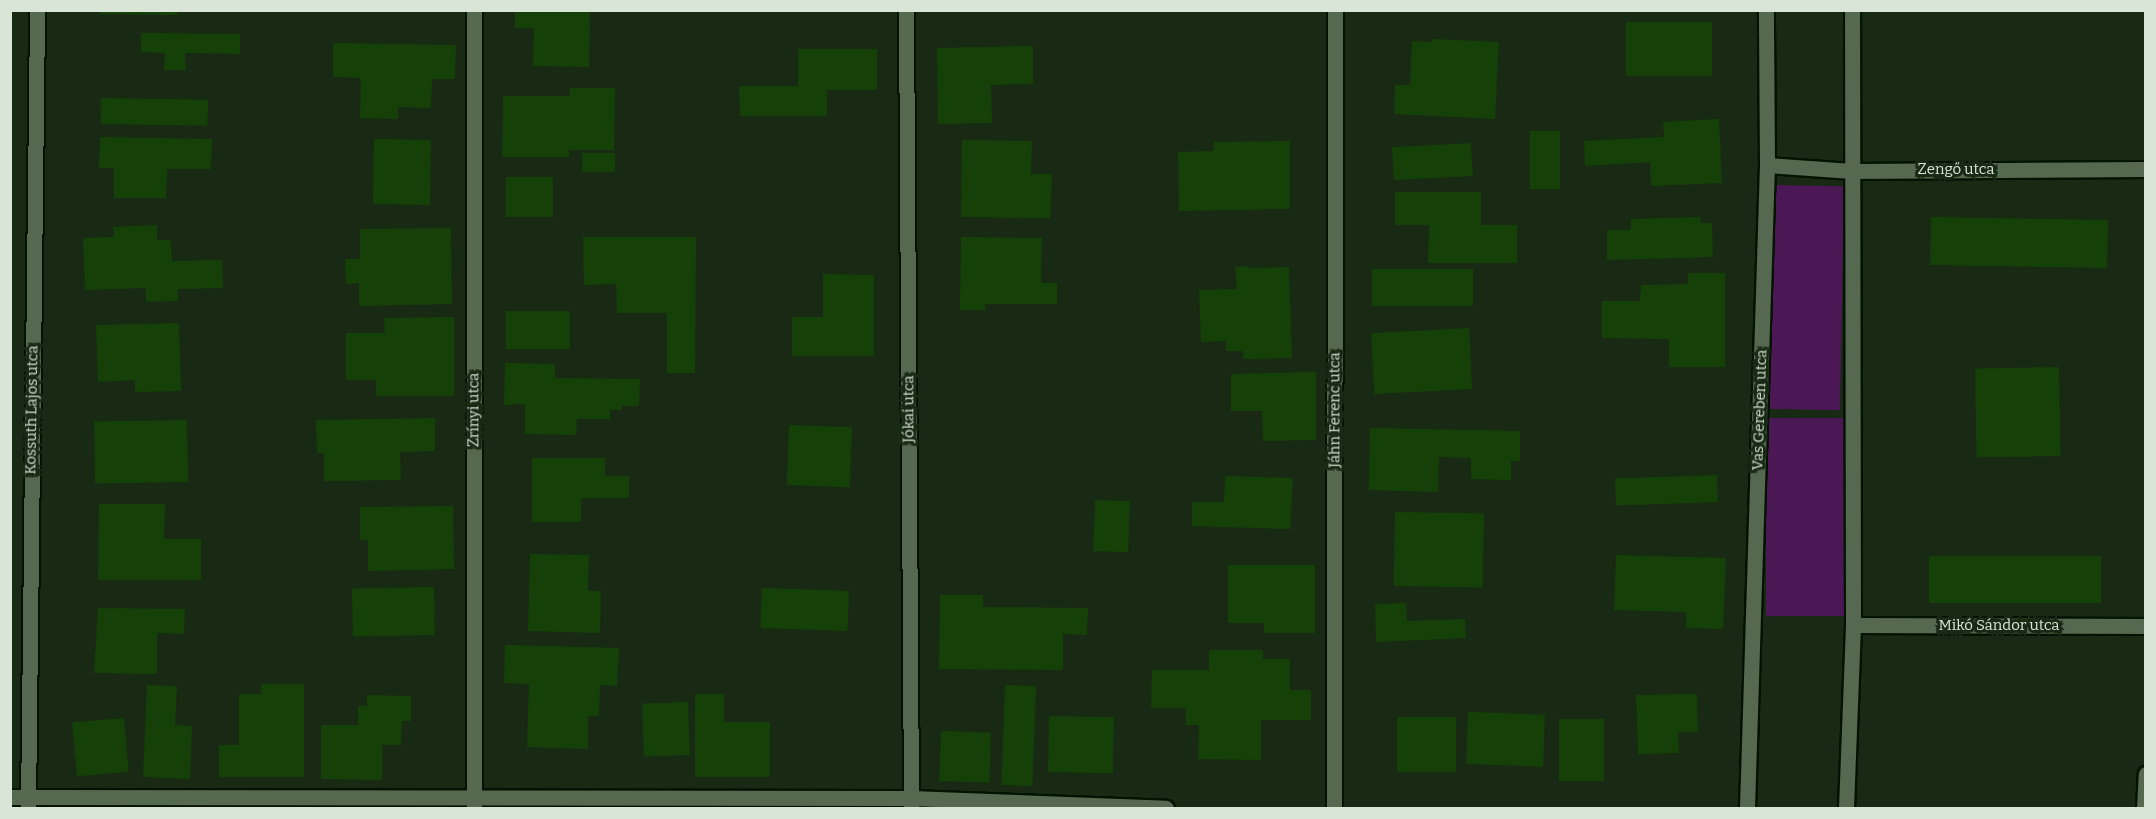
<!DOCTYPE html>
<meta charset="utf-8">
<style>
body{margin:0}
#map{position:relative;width:2156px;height:819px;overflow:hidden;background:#182a14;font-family:Bitter,serif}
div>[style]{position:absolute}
.green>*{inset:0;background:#4b1855;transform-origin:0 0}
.building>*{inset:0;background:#154108;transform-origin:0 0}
.roads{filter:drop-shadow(2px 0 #031201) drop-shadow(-2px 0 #031201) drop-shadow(0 2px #031201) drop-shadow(0 -2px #031201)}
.minor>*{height:15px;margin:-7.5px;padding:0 7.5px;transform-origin:7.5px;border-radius:7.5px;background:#556950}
span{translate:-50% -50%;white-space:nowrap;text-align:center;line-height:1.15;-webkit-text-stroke:6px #182a14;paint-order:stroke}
.street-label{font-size:15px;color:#d9e5d6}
.frame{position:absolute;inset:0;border:12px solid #d9e5d6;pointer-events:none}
</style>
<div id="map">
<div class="green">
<div style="left:1773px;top:185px;width:71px;height:224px;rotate:1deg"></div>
<div style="left:1766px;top:418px;width:78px;height:198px"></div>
</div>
<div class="building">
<div style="clip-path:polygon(101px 10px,178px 10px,177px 15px,100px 14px)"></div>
<div style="clip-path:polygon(515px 10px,590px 10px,589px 67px,533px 66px,534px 28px,515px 28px)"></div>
<div style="left:1712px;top:22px;width:54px;height:86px;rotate:90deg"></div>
<div style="clip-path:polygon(141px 33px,240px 34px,240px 54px,185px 53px,186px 70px,164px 70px,165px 53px,141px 52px)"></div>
<div style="clip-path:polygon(1433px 39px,1499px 42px,1495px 119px,1394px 114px,1395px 85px,1410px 85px,1412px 41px,1433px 42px)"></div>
<div style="clip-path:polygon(333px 43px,456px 45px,455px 79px,432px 79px,431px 108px,398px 107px,398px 119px,360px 118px,361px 78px,333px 77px)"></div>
<div style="clip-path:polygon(1033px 46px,1033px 84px,991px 85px,992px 123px,938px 124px,937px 48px)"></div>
<div style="clip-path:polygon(798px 49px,877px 49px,877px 90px,827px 90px,827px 116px,740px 116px,739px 86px,798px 86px)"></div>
<div style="clip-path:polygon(570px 88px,615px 88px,614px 150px,569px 150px,569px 157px,502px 157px,503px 96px,570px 96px)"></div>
<div style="left:101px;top:98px;width:107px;height:26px;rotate:1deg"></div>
<div style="clip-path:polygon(1719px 119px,1722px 183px,1651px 186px,1650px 162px,1585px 166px,1584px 141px,1664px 137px,1663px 122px)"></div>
<div style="left:1530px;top:131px;width:30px;height:58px"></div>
<div style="clip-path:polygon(100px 137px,212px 139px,211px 169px,167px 169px,166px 198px,114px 198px,114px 168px,99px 168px)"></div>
<div style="left:374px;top:139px;width:57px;height:65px;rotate:1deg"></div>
<div style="clip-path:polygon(962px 140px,1032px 141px,1031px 174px,1052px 174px,1050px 218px,961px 217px)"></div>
<div style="clip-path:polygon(1290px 141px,1290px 209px,1179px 211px,1178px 152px,1213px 151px,1214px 142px)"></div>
<div style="left:1471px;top:143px;width:33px;height:79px;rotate:87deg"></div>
<div style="left:582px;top:153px;width:33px;height:19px"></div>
<div style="left:506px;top:177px;width:47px;height:40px"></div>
<div style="clip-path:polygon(1395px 192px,1481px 192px,1481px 225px,1517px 225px,1517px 263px,1428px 263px,1429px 225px,1395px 225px)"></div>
<div style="clip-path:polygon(1701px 217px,1700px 223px,1712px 223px,1713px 257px,1607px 260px,1607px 230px,1631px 230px,1631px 219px)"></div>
<div style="left:1931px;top:217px;width:177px;height:48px;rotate:1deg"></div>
<div style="clip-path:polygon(157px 225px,157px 240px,171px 240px,172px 261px,222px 260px,223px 288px,178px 289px,178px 301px,146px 302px,146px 288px,85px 290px,83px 238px,114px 237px,113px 227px)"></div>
<div style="clip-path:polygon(451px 228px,452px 304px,359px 306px,359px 283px,346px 284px,345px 259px,360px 259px,360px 229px)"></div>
<div style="clip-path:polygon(583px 237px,696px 237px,695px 373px,667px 373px,667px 313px,617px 313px,616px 284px,584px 285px)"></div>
<div style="clip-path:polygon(961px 237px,1042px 238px,1041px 283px,1057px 283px,1057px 304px,985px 304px,986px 310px,960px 310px)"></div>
<div style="clip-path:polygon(1249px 266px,1249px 268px,1289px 267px,1292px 358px,1243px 359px,1243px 351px,1226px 351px,1226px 341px,1201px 342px,1199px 290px,1237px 289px,1235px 267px)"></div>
<div style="left:1372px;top:269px;width:101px;height:37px"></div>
<div style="clip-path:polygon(1688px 273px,1725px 273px,1725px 367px,1669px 367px,1669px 339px,1602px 338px,1602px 301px,1640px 301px,1641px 285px,1688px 284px)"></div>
<div style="clip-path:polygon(823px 274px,874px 275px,874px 356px,792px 356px,792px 317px,823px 317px)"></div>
<div style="left:506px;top:311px;width:64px;height:38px"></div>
<div style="clip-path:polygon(454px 317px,454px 396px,376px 396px,376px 380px,346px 380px,346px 333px,385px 333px,384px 318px)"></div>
<div style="clip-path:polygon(179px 323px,181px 391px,135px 392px,135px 380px,98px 382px,96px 325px)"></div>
<div style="left:1469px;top:328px;width:61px;height:98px;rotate:87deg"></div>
<div style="clip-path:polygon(505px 363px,555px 364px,555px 378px,640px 379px,639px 406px,622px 406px,622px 410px,610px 410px,610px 419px,577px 419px,576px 435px,525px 434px,525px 404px,504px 405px)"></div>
<div style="left:2059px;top:367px;width:89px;height:84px;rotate:89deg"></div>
<div style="clip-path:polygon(1316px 372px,1316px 440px,1263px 441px,1262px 411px,1231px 411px,1231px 374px)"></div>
<div style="clip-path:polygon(435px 418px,435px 451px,400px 452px,401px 480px,324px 481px,324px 453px,317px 453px,316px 420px)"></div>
<div style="left:187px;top:420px;width:62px;height:93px;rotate:89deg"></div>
<div style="left:789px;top:425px;width:63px;height:60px;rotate:2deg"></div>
<div style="clip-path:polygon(1370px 428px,1520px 431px,1520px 461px,1511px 461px,1511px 480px,1471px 479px,1471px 458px,1439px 457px,1438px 492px,1369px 490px)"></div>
<div style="clip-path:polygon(532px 458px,605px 458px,605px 476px,629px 476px,629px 498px,581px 498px,581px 522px,532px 522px)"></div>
<div style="left:1717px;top:475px;width:27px;height:102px;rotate:88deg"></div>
<div style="clip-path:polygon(1225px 476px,1293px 478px,1290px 529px,1192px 526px,1192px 502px,1224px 502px)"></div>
<div style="left:1095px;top:500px;width:35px;height:51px;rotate:2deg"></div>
<div style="clip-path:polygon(99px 504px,165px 504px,164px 539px,201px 539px,201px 580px,98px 580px)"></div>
<div style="clip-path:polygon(453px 506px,454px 569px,368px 571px,368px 540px,360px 540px,360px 507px)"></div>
<div style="left:1395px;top:512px;width:89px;height:74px;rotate:1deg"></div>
<div style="clip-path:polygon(530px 554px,589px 555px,588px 591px,601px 591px,600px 633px,528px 631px)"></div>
<div style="clip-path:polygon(1616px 555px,1726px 558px,1723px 629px,1686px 628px,1686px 612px,1614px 610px)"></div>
<div style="left:2101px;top:556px;width:47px;height:172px;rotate:90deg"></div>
<div style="clip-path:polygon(1228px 565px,1315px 565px,1315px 633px,1264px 633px,1264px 623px,1228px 623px)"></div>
<div style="left:434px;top:587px;width:48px;height:82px;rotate:89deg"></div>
<div style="left:762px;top:588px;width:87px;height:40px;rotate:2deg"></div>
<div style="clip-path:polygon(940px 595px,983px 595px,983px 607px,1088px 608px,1087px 635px,1063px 634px,1063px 670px,939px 669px)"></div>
<div style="clip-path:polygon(1406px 603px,1407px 621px,1465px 619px,1466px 638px,1376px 642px,1375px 604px)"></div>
<div style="clip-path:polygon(98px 608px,185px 609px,184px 634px,157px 633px,157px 674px,94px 673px)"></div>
<div style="clip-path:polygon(505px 645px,619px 648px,617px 686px,600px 685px,599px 716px,588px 716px,588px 749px,527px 747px,529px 684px,504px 683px)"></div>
<div style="clip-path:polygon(1209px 650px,1263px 650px,1263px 659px,1290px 659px,1290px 690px,1311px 690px,1311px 720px,1261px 720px,1261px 760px,1198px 759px,1199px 725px,1186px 725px,1186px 708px,1151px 708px,1152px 670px,1209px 670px)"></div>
<div style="clip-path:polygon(261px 684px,304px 684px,304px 777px,219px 777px,219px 745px,239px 745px,239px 694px,261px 694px)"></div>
<div style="clip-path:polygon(147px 685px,177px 686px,175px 725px,192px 726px,190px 779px,143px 777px)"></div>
<div style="left:1005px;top:685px;width:31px;height:100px;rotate:2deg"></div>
<div style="clip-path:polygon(695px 694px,724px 694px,724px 722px,770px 722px,770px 777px,695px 777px)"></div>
<div style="clip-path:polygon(1697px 694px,1698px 732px,1678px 732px,1679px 753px,1638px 754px,1636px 695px)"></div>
<div style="clip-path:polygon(367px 695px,411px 696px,411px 721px,402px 721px,401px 745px,382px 745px,382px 780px,321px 779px,321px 725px,358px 725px,358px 706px,367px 706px)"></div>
<div style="left:688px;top:702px;width:53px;height:46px;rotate:88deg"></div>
<div style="left:1468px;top:712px;width:77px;height:52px;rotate:2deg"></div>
<div style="left:1049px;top:716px;width:65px;height:56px;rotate:1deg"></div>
<div style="left:1397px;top:717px;width:59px;height:55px"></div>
<div style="left:124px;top:718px;width:54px;height:52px;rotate:85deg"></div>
<div style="left:1559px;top:719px;width:45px;height:62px"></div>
<div style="left:941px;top:731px;width:50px;height:50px;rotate:2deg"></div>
</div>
<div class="roads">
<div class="minor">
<div style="left:906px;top:10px;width:798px;rotate:89.64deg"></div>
<div style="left:1767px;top:165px;width:85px;rotate:4deg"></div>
<div style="left:1852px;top:171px;width:294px;rotate:-0.4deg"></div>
<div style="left:1853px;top:625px;width:293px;rotate:0.2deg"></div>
<div style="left:10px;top:797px;width:901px;rotate:0.06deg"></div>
<div style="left:911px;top:798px;width:255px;rotate:2.2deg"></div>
<div style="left:28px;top:808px;width:798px;rotate:-89.35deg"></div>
<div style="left:474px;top:808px;width:798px;rotate:-90deg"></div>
<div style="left:1334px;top:808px;width:798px;rotate:-89.93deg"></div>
<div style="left:1747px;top:808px;width:643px;rotate:-88.22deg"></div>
<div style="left:1767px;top:165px;width:155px;rotate:-90.4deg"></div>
<div style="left:1846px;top:808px;width:183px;rotate:-87.8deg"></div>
<div style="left:1853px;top:625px;width:615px;rotate:-90.09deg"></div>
<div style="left:2144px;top:808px;width:34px;rotate:-87deg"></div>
</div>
</div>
<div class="street-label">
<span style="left:1956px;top:170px">Zengő utca</span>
<span style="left:909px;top:409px;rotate:-90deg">Jókai utca</span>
<span style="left:32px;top:410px;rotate:-89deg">Kossuth Lajos utca</span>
<span style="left:474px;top:410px;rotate:-90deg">Zrínyi utca</span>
<span style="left:1335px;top:410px;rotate:-90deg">Jáhn Ferenc utca</span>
<span style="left:1760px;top:410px;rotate:-88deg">Vas Gereben utca</span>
<span style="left:1999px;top:626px">Mikó Sándor utca</span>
</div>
<div class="frame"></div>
</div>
